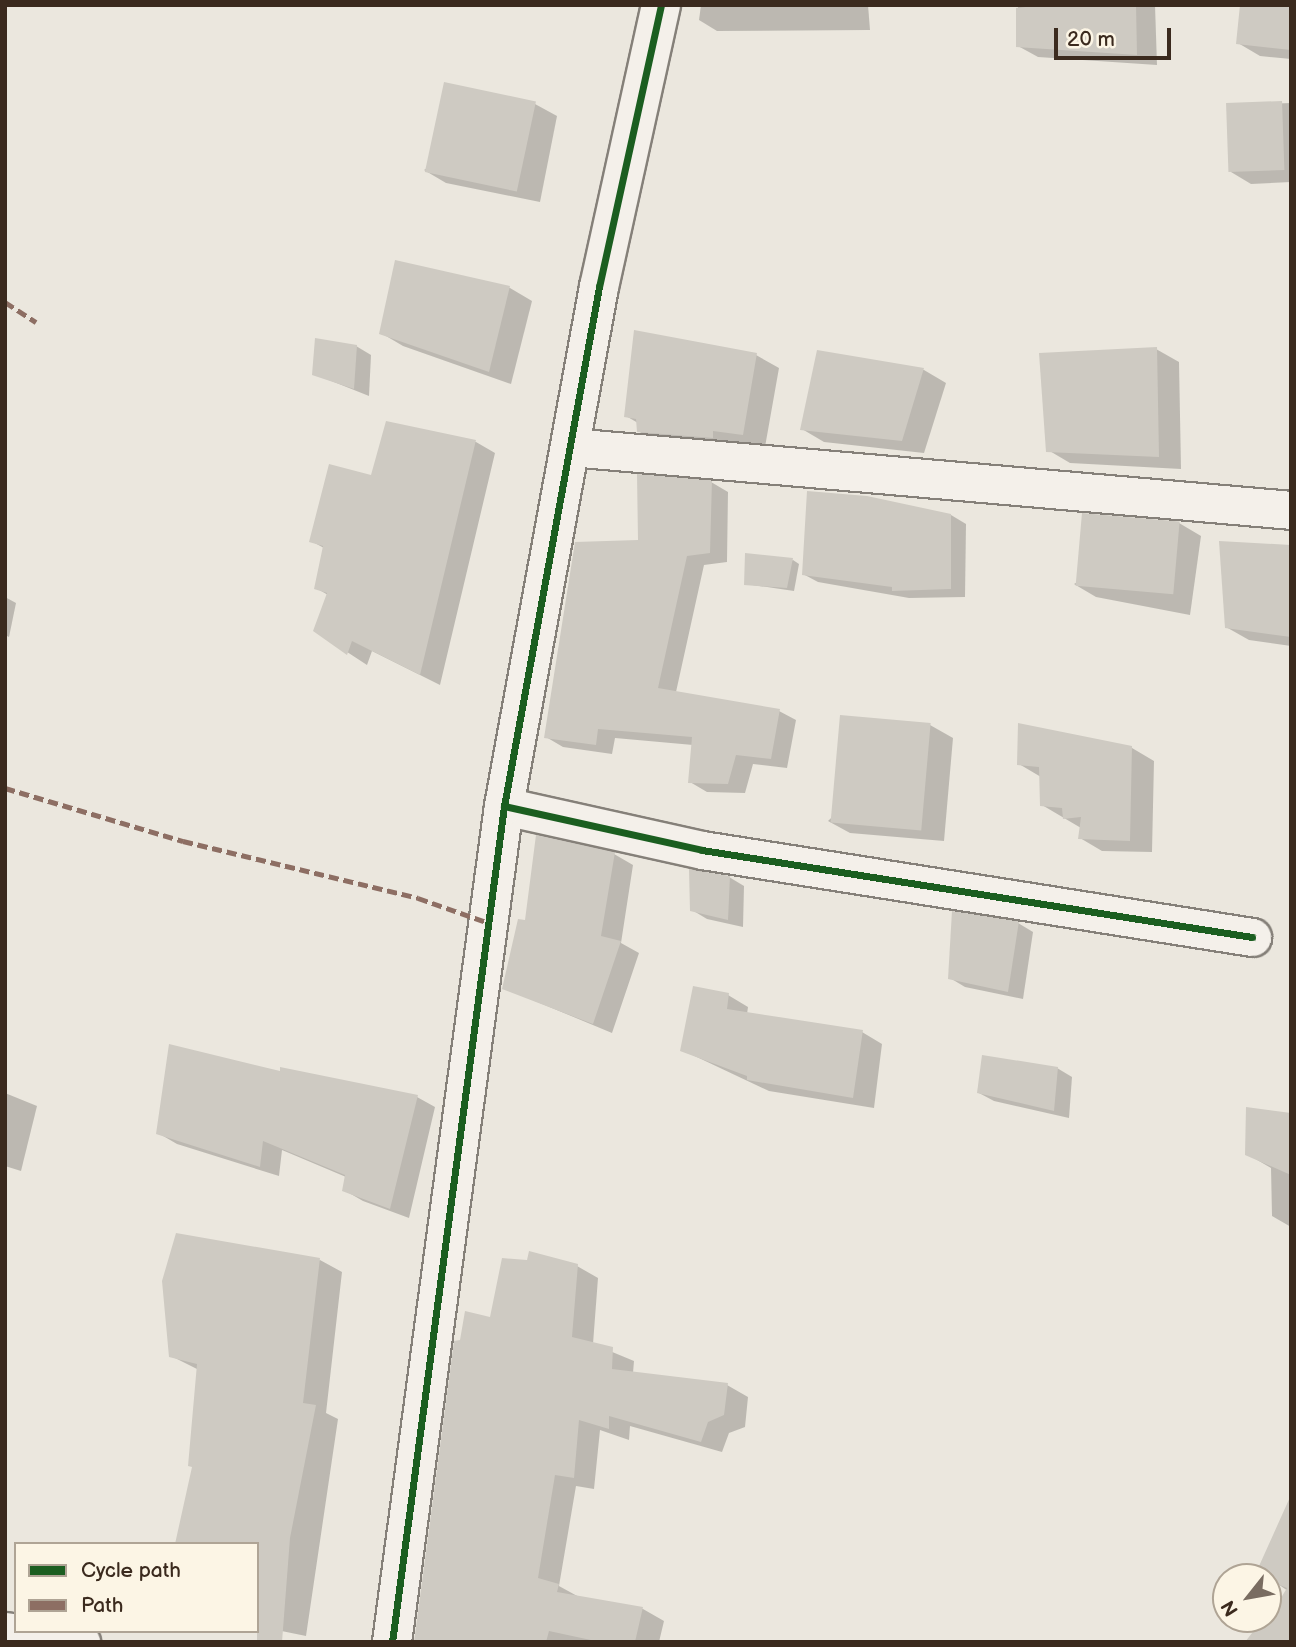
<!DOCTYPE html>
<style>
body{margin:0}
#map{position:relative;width:1296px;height:1647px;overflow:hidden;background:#ebe7de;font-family:"Balsamiq Sans",sans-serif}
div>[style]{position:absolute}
.shadow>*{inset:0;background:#0003}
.building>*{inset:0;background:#cecac2;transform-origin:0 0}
.roads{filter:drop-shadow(2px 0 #858079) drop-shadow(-2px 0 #858079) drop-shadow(0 2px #858079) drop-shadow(0 -2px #858079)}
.street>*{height:37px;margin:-18.5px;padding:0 18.5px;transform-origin:18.5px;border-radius:18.5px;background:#f4f0ea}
.secondary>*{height:38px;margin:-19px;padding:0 19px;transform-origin:19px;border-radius:19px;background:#f4f0ea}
.quiet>*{height:5px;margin-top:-2.5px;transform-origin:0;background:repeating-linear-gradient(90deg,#8d6e63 0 10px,transparent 0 15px)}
.cycleway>*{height:7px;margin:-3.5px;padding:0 3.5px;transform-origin:3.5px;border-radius:3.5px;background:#1b5e20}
span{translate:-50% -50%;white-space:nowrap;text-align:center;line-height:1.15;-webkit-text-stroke:6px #fcf5e5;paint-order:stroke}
.frame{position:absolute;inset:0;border:7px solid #3b2a1e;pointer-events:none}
.legend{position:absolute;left:14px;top:1542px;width:245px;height:91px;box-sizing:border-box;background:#fcf5e5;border:2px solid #afa495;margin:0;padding:9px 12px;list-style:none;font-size:21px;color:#3b2a1e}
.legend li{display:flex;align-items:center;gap:14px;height:35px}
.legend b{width:35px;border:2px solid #afa495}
.north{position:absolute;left:1212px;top:1563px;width:70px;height:70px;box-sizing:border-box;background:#fcf5e5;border:2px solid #afa495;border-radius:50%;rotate:239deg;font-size:19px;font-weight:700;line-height:28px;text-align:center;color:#3b2a1e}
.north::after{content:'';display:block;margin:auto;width:24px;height:32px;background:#796c61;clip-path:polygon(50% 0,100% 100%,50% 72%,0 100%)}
.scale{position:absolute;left:1054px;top:28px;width:117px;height:32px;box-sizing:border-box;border:4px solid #3b2a1e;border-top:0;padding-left:9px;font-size:21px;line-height:24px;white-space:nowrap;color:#3b2a1e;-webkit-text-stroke:5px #fcf5e5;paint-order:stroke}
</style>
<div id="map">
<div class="shadow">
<div style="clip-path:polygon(701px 5px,868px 5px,870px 30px,717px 31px,699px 20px)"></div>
<div style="clip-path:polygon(1018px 5px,1155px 5px,1157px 65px,1038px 57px,1018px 46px)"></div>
<div style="clip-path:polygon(1291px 5px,1291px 59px,1260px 56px,1238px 43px)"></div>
<div style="clip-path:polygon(1291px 103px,1291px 182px,1251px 184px,1231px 172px,1228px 105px)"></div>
<div style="clip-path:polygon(535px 104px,557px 116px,540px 202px,446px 183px,424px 170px)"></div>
<div style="clip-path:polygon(396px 262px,510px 288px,532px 301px,511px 384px,403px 346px,381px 333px)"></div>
<div style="clip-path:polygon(356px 346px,371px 355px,369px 396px,314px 374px)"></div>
<div style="clip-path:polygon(1156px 349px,1179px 362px,1181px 469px,1070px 463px,1048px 450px)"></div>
<div style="clip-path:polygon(818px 352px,924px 370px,946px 383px,924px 453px,824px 442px,802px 429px)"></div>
<div style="clip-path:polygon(756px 355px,779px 368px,765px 447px,735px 442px,735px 450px,661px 444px,638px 431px,638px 423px,626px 416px)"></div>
<div style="clip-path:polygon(387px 423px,476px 442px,495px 453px,440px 685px,372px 651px,367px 665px,315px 631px,328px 595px,316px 588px,324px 548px,311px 541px,372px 477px)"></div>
<div style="clip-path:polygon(711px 482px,728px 492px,727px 562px,704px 565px,676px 692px,779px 711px,796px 720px,787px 768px,753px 764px,745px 793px,707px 792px,690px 782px,693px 745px,615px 738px,612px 754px,563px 747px,546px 737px,640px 542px)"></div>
<div style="clip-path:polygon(951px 515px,966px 524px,965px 597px,909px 598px,818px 582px,803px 574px)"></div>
<div style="clip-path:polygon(1179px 523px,1201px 536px,1190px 615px,1096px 597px,1074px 584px)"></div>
<div style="clip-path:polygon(1291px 547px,1291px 646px,1249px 640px,1226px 627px)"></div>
<div style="clip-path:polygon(793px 560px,799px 564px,794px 591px,746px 584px)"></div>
<div style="clip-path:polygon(5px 597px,16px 603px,9px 637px,5px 635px)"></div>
<div style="clip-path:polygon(930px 725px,953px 738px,944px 841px,850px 833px,828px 821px)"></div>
<div style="clip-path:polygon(1132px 748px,1154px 761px,1152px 852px,1102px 851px,1080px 838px,1081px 828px,1042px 805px,1041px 777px,1019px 764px)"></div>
<div style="clip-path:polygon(614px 854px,633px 865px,621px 943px,639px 953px,612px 1033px,504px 988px,526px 922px)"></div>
<div style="clip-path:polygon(729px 877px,744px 886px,743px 927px,707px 919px,692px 910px)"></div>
<div style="clip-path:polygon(1018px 923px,1033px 932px,1023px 999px,965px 987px,950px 978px)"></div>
<div style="clip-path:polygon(728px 995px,748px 1007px,747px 1014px,862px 1032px,882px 1044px,874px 1108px,769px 1091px,682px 1050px)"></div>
<div style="clip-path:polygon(1057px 1068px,1072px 1077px,1069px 1118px,994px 1101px,979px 1093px)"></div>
<div style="clip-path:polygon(281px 1073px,417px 1097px,435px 1107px,409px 1218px,363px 1201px,344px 1190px,346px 1177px,282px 1150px,279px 1176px,177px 1144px,158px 1133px)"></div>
<div style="clip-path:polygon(5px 1093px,37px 1106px,21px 1171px,5px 1166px)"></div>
<div style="clip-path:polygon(1291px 1114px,1291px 1227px,1272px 1216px,1271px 1168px,1247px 1154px)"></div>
<div style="clip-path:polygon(320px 1260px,342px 1272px,326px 1413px,338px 1419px,306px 1636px,257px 1626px,257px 1544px,193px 1467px,199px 1370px,171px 1356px)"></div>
<div style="clip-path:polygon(577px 1266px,598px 1278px,593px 1344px,634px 1361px,633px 1373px,727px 1385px,748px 1397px,745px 1427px,729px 1433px,722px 1452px,630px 1426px,629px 1440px,600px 1430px,594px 1489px,576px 1486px,559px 1586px,579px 1597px,643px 1609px,664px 1621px,659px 1642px,416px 1642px,461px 1342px)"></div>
<div style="clip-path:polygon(1291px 1534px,1291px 1642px,1265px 1619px,1288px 1591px,1268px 1577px)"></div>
</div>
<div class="building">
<div style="clip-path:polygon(1044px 5px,1136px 5px,1137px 55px,1016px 47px,1016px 8px)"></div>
<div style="clip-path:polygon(1240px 5px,1291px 5px,1291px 50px,1236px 44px)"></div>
<div style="left:444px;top:82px;width:94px;height:92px;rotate:12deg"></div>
<div style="left:1282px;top:101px;width:69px;height:56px;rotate:88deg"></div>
<div style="clip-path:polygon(395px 260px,510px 286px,489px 372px,379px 334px)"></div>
<div style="clip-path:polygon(634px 330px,757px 353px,743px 435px,713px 431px,713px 438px,637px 432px,636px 419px,624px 417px)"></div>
<div style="clip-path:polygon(315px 338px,357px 345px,354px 389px,312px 375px)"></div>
<div style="clip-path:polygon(1157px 347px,1159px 457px,1046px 452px,1039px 353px)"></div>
<div style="clip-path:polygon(817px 350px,924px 368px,902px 441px,800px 430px)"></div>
<div style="clip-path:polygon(386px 421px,476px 440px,420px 675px,352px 641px,347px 655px,313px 631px,327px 593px,314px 589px,323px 546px,309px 542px,329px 464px,371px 475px)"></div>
<div style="clip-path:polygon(637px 474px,712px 480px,710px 553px,687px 556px,658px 688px,780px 709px,771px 759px,736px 755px,728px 784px,688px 783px,692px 737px,598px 729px,596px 745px,544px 738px,575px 542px,638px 540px)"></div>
<div style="clip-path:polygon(807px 491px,867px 496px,951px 514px,951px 589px,892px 591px,892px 587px,802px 575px)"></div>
<div style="left:1082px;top:513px;width:98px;height:73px;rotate:5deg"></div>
<div style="clip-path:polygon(1219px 541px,1291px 545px,1291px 637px,1225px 628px)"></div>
<div style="clip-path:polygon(745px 553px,793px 558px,787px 588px,744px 585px)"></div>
<div style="left:840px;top:715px;width:91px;height:108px;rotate:5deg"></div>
<div style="clip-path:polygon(1018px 723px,1132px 746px,1130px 841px,1078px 839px,1081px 817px,1063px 819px,1062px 808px,1040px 806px,1039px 767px,1017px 765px)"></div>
<div style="clip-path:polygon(536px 835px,615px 852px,601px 936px,621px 941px,593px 1024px,502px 989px,518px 919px,525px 920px)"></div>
<div style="clip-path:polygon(689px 869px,730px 876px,728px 920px,690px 911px)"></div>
<div style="clip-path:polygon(952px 911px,1019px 921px,1008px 992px,948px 979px)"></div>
<div style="clip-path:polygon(693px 986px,729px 993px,727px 1009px,863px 1030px,853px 1098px,747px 1080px,747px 1076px,680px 1051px)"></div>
<div style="clip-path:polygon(169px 1044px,280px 1071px,280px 1067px,418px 1095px,390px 1209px,342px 1191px,345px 1175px,263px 1141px,260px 1167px,156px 1134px)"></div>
<div style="clip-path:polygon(982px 1055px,1058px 1067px,1054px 1111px,977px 1093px)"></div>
<div style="clip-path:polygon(1246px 1107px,1291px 1113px,1291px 1175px,1245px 1155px)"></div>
<div style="clip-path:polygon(176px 1233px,320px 1258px,303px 1403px,316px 1405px,290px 1538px,282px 1642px,257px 1642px,257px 1544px,175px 1544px,192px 1467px,188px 1466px,197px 1364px,169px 1357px,162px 1281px)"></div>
<div style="clip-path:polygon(529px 1251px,578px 1264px,572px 1337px,613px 1347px,612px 1369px,728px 1383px,724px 1415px,708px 1422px,701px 1442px,609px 1416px,609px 1429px,579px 1420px,574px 1478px,555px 1475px,538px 1578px,559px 1584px,557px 1592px,643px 1607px,635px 1642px,600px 1642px,549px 1631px,546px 1642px,414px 1642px,454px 1341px,460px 1340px,465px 1311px,490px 1317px,502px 1258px,527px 1260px)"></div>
<div style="clip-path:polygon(1291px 1495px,1291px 1642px,1245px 1642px,1263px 1619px,1268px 1619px,1287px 1588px,1255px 1575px)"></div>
</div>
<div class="roads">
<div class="street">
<div style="left:570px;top:447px;width:724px;rotate:4.99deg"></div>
<div style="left:504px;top:806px;width:203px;rotate:12.5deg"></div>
<div style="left:702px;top:850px;width:557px;rotate:8.99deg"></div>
<div style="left:5px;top:1631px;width:77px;rotate:8.2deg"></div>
</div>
<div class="secondary">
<div style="left:392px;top:1642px;width:843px;rotate:-82.37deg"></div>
<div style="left:504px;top:806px;width:528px;rotate:-79.63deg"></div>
<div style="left:599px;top:287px;width:289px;rotate:-77.6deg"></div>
</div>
</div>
<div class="quiet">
<div style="left:5px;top:302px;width:37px;rotate:33deg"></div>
<div style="left:5px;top:788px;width:186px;rotate:16.6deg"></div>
<div style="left:183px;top:841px;width:242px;rotate:13.6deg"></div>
<div style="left:418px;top:898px;width:75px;rotate:19.4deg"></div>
</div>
<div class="cycleway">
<div style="left:504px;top:806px;width:203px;rotate:12.5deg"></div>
<div style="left:702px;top:850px;width:557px;rotate:8.99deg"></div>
<div style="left:392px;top:1642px;width:843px;rotate:-82.37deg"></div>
<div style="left:504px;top:806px;width:528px;rotate:-79.63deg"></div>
<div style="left:599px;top:287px;width:289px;rotate:-77.6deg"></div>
</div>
<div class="frame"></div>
<ul class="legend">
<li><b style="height:9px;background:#1b5e20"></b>Cycle path</li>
<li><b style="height:9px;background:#8d6e63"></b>Path</li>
</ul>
<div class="north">N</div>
<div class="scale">20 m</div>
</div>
